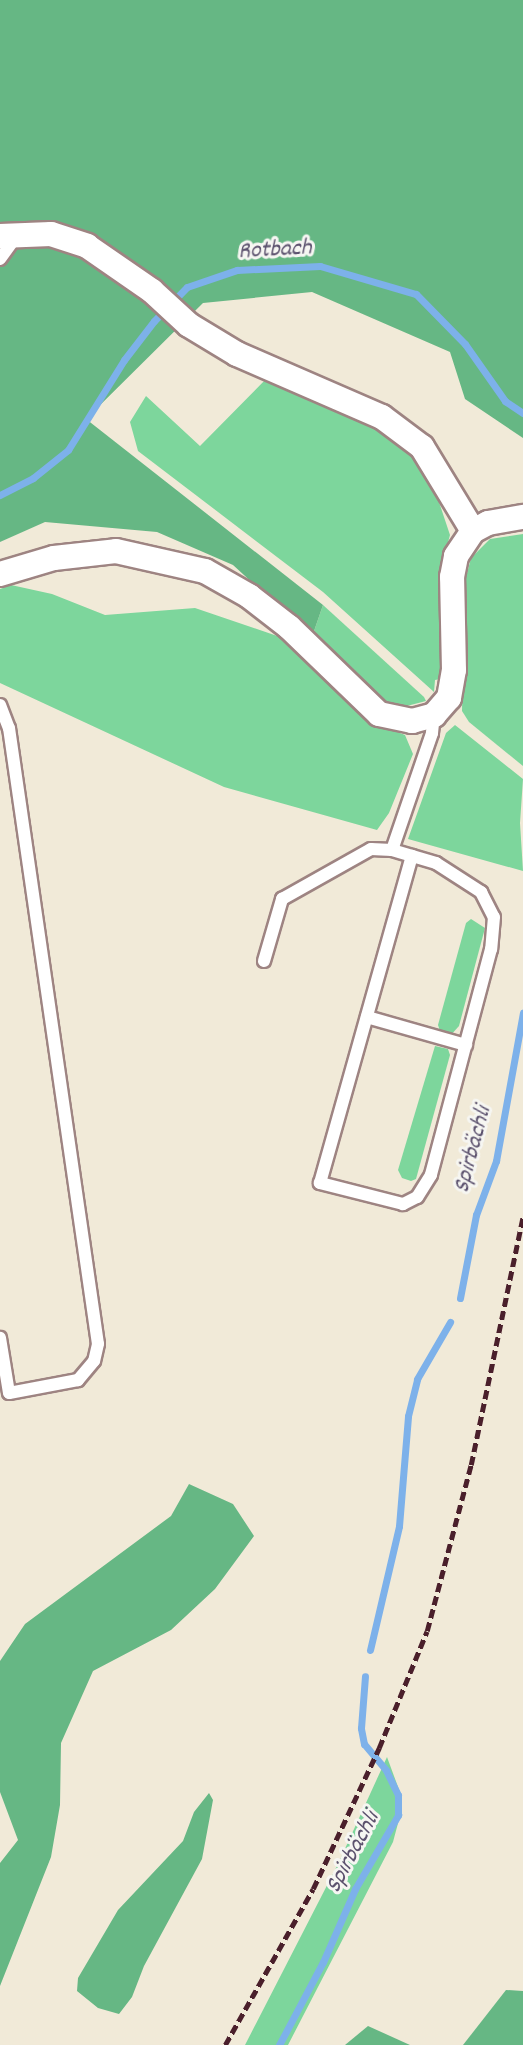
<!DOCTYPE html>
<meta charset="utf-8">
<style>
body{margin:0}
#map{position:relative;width:523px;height:2045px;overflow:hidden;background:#f1ead8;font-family:Dekko,sans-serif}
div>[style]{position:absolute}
.green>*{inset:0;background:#7dd69c}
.forest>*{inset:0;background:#66b784}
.stream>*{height:7px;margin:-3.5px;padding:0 3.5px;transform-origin:3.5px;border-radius:3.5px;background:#7db1ea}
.roads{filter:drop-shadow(2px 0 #9e8482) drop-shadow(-2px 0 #9e8482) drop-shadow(0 2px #9e8482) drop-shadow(0 -2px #9e8482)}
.lane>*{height:12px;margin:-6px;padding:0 6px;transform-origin:6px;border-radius:6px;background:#fff}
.street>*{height:24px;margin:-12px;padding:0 12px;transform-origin:12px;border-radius:12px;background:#fff}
.rail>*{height:4.5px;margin-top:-2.25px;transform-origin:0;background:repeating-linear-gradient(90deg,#4a1f2b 0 9px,transparent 0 13.5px)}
span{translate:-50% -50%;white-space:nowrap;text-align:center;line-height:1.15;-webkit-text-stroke:6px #f6f6f2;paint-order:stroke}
.water-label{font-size:24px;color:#5c526e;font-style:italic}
</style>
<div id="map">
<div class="green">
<div style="clip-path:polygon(267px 378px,388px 434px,414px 458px,439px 502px,450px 535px,444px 557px,441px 679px,435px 680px,434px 692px,323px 592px,138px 451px,130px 422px,146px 396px,200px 446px)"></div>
<div style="clip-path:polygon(523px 534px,523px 766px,469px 722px,462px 711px,465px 581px,471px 558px,490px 539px)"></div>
<div style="clip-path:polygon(11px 585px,52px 594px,105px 615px,195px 608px,283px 638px,364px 719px,405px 735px,413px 754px,389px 813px,377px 830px,224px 787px,0 683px,0 589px)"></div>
<div style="clip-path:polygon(323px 605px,424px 697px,426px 701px,399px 708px,382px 704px,312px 637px)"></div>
<div style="clip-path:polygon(455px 725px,523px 779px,520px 823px,523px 871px,408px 839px,446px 733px)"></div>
<div style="clip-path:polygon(471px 919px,485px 928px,459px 1026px,450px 1036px,440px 1031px,438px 1025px,466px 923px)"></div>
<div style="clip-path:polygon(435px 1046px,448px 1049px,450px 1055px,416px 1179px,411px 1181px,402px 1178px,398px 1170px)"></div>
<div style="clip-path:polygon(387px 1757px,401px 1795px,401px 1812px,393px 1842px,288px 2045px,245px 2045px,338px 1864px)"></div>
</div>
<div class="forest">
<div style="clip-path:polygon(0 0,523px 0,523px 438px,465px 399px,450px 352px,312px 292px,203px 303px,86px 419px,323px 605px,312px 637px,233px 565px,157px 532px,45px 522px,0 542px)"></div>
<div style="clip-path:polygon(189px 1484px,233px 1504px,254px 1536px,215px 1589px,171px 1630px,93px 1671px,61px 1743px,60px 1805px,51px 1857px,0 1986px,0 1863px,18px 1840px,0 1792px,0 1661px,25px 1624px,171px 1516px)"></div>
<div style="clip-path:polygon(209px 1793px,213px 1800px,202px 1859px,144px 1966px,132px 1997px,119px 2014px,98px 2008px,77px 1991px,78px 1978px,118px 1910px,183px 1841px,194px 1812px)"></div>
<div style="clip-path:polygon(506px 1990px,523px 1991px,523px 2045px,463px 2045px)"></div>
<div style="clip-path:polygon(368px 2026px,410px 2045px,345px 2045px)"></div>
</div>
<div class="stream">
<div style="left:0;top:495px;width:37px;rotate:-27deg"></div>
<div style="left:33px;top:478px;width:45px;rotate:-38.7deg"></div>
<div style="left:68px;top:450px;width:106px;rotate:-58.1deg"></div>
<div style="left:124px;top:360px;width:49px;rotate:-52.4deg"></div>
<div style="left:154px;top:321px;width:47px;rotate:-45.9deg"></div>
<div style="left:187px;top:287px;width:53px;rotate:-18.8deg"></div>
<div style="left:237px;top:270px;width:83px;rotate:-2.8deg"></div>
<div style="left:320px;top:266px;width:100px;rotate:16.3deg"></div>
<div style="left:416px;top:294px;width:70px;rotate:45.6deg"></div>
<div style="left:465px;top:344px;width:70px;rotate:54.9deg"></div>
<div style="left:505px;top:401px;width:22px;rotate:34deg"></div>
<div style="left:460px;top:1298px;width:85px;rotate:-79.1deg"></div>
<div style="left:476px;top:1215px;width:58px;rotate:-69.7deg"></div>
<div style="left:496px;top:1161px;width:151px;rotate:-79.7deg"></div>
<div style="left:370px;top:1650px;width:127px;rotate:-76.8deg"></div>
<div style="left:399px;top:1526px;width:110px;rotate:-85.3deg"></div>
<div style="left:408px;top:1416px;width:38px;rotate:-76deg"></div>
<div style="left:417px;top:1379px;width:66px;rotate:-59.9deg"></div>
<div style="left:279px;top:2045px;width:94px;rotate:-62.1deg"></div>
<div style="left:323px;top:1962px;width:80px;rotate:-66.3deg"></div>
<div style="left:355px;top:1889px;width:86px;rotate:-59.8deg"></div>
<div style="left:398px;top:1815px;width:20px;rotate:-90deg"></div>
<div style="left:398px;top:1795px;width:28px;rotate:-116deg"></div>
<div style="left:386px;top:1770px;width:34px;rotate:-130deg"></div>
<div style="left:364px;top:1744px;width:16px;rotate:-101deg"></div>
<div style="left:361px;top:1728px;width:52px;rotate:-85.6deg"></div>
</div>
<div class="roads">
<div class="lane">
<div style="left:0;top:259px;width:29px;rotate:-54deg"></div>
<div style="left:0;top:705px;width:25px;rotate:69deg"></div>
<div style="left:9px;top:728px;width:622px;rotate:81.78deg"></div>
<div style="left:98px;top:1344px;width:17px;rotate:103deg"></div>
<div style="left:94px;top:1361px;width:25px;rotate:130deg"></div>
<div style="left:78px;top:1380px;width:70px;rotate:169.3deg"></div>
<div style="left:9px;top:1393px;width:56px;rotate:-99.3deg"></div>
<div style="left:392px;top:850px;width:46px;rotate:16.5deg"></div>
<div style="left:436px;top:863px;width:54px;rotate:32.8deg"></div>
<div style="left:481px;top:892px;width:28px;rotate:63deg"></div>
<div style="left:494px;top:917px;width:32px;rotate:95deg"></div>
<div style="left:491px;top:949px;width:234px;rotate:104.9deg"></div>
<div style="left:431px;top:1175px;width:26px;rotate:122deg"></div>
<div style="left:417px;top:1197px;width:16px;rotate:153deg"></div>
<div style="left:403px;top:1204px;width:86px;rotate:-165.8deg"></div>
<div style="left:320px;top:1183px;width:340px;rotate:-74.3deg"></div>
<div style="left:264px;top:961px;width:65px;rotate:-73.8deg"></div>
<div style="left:282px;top:899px;width:102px;rotate:-29.3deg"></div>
<div style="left:371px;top:849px;width:21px;rotate:3deg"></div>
<div style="left:392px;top:850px;width:124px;rotate:-71.1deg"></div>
<div style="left:432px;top:733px;width:18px;rotate:-84deg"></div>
<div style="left:367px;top:1017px;width:103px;rotate:15.8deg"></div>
</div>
<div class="street">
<div style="left:0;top:236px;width:51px;rotate:-2.2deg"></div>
<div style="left:51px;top:234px;width:38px;rotate:18deg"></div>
<div style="left:87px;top:246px;width:79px;rotate:34.7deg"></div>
<div style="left:152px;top:291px;width:50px;rotate:42.6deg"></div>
<div style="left:189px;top:325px;width:56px;rotate:31.1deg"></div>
<div style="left:237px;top:354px;width:158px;rotate:23.5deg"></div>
<div style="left:382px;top:417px;width:50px;rotate:36.9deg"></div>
<div style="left:422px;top:447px;width:98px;rotate:58.7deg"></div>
<div style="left:473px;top:531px;width:17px;rotate:-28deg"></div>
<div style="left:488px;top:523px;width:36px;rotate:-10deg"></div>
<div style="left:0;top:574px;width:56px;rotate:-16.5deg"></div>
<div style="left:54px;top:558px;width:62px;rotate:-6.4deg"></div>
<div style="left:116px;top:551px;width:91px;rotate:12.7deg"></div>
<div style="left:205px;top:571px;width:51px;rotate:29.6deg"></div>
<div style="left:249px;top:596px;width:51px;rotate:37.8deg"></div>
<div style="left:289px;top:627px;width:125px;rotate:44deg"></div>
<div style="left:379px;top:714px;width:34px;rotate:12deg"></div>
<div style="left:412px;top:721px;width:23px;rotate:-15deg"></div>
<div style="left:434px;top:715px;width:23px;rotate:-49deg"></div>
<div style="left:449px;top:698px;width:28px;rotate:-80deg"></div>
<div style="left:454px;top:670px;width:93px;rotate:-91.2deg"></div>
<div style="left:452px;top:577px;width:21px;rotate:-79deg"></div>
<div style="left:456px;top:556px;width:30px;rotate:-56deg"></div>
</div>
</div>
<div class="rail">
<div style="left:225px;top:2045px;width:179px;rotate:-60.6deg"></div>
<div style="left:313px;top:1889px;width:156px;rotate:-64.9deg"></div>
<div style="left:379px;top:1748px;width:126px;rotate:-67.7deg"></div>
<div style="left:427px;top:1631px;width:172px;rotate:-75.2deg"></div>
<div style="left:471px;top:1465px;width:254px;rotate:-78.2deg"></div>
</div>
<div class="water-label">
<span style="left:275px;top:251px;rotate:-3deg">Rotbach</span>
<span style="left:474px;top:1150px;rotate:-75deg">Spirbächli</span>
<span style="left:354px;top:1853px;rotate:-62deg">Spirbächli</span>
</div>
</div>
